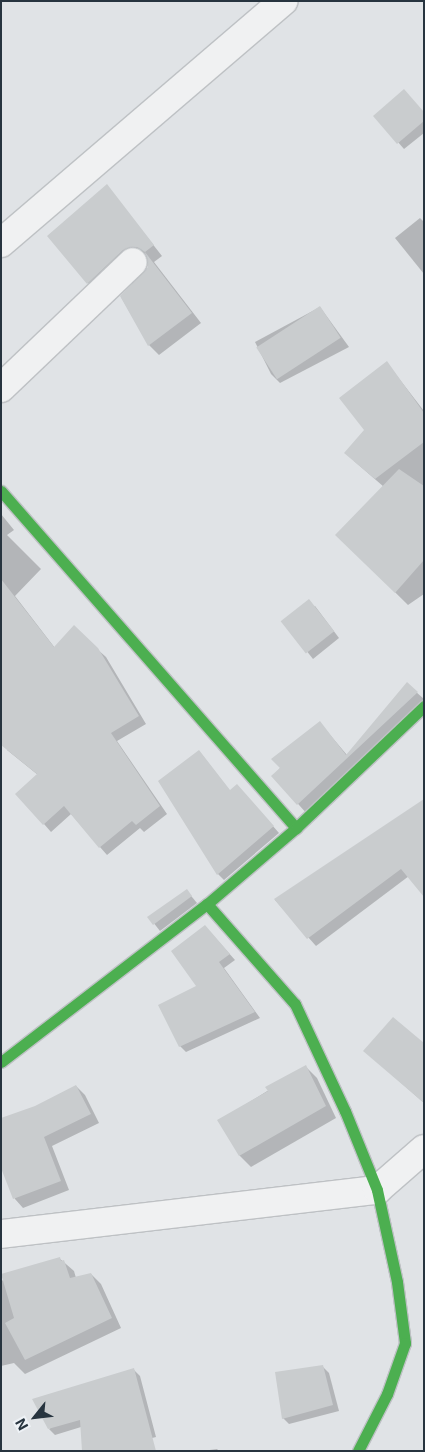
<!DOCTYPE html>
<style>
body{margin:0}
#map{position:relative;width:425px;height:1452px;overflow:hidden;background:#e0e3e6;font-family:Inter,sans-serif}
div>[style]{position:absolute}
.shadow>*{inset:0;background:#0003}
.building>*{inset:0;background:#c9ccce;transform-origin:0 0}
.roads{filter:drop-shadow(1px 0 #bec1c4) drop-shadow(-1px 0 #bec1c4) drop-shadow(0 1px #bec1c4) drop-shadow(0 -1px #bec1c4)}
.street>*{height:28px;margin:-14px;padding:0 14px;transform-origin:14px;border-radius:14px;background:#f0f1f2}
.fast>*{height:11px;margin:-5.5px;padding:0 5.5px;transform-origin:5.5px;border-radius:5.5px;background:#4caf50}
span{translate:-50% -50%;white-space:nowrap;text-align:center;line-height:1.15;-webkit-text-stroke:4.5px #eef2f6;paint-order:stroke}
.frame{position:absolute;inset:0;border:2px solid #27343f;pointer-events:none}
.north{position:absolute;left:10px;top:1392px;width:50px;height:50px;-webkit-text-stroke:4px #eef2f6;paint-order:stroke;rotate:241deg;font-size:14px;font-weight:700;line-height:20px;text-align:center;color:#27343f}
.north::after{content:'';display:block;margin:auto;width:18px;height:22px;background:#27343f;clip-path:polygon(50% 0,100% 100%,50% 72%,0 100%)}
</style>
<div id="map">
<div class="shadow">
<div style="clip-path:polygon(424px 113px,424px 133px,404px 149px,375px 116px)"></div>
<div style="clip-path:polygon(107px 186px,162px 256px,154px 262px,201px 323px,159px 355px,149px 345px,121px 297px,149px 267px,147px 256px,132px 260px,97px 293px,48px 236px)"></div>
<div style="clip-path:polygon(420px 218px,424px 222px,424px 274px,395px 238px)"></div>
<div style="clip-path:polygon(320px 307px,349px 347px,280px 383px,271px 374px,255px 342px)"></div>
<div style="clip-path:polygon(387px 363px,424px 411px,424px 594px,408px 605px,337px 535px,384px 487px,354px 461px)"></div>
<div style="clip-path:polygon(1px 514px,14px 530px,7px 535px,41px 569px,15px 596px,55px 648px,97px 649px,106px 657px,146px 724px,117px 741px,167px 814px,144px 832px,140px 828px,107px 855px,71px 814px,51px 832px,44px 824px,38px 775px,7px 750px,1px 683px)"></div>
<div style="clip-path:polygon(315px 606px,339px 638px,313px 659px,283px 621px)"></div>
<div style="clip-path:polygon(407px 684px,424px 699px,308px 815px,273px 776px,320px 723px,347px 755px)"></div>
<div style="clip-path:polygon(199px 751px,230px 791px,243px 792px,279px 833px,224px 880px,218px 874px)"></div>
<div style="clip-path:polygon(404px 814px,409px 876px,316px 946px,275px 900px)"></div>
<div style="clip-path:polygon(187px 891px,197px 903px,160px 931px,149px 917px)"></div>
<div style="clip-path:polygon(211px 933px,235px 960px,224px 968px,260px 1018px,186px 1052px,180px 1046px)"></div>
<div style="clip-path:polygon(424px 1044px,424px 1103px,365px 1051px)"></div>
<div style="clip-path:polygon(306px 1067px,317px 1078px,336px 1118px,251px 1167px,240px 1156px,219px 1121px)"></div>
<div style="clip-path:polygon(76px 1086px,85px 1095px,99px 1123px,52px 1146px,69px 1190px,23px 1208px,15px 1199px,1px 1158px,36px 1107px)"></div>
<div style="clip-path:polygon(59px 1258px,74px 1271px,76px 1278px,91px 1274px,101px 1284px,121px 1328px,25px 1374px,14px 1363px,1px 1366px,1px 1281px)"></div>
<div style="clip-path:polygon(323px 1367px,329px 1373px,339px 1411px,289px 1424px,283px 1418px)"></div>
<div style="clip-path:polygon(134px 1370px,140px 1376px,156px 1437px,128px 1444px,94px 1423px,55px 1435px,49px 1429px)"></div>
<div style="clip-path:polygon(217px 1449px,219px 1451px,202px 1451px)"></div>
</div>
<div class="building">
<div style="clip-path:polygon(404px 89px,424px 112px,424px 121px,397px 144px,373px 116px)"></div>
<div style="clip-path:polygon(107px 184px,154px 245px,145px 252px,192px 313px,148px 346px,120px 296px,148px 267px,145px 252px,137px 247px,123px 250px,87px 284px,47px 236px)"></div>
<div style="left:320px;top:306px;width:38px;height:76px;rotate:57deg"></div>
<div style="clip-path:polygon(387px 361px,424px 413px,424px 442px,375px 479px,344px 453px,364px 430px,339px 398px)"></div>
<div style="clip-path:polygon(399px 469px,424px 486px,424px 560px,395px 593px,335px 535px)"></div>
<div style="clip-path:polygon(1px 579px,54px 647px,74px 625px,98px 648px,139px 716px,111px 733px,160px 806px,136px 825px,132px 821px,99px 848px,64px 806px,43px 825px,15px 794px,37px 774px,1px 745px)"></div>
<div style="left:309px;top:599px;width:41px;height:36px;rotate:52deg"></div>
<div style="clip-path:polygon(407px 682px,418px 692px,297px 805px,271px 776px,280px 768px,271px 759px,320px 721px,346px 755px)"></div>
<div style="clip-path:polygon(199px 750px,230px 790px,237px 784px,274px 826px,217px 875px,158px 781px)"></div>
<div style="clip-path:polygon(424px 799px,424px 897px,401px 869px,307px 939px,274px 899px)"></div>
<div style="clip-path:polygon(187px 889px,192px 896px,153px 925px,147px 917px)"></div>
<div style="clip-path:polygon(205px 925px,230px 954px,219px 962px,255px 1012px,179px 1047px,158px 1005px,196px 986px,171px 951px)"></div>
<div style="clip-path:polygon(393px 1017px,424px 1043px,424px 1103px,363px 1051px)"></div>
<div style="clip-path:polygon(306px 1065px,326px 1106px,239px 1156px,217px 1120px,268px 1091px,265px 1087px)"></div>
<div style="clip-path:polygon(76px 1085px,91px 1114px,44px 1137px,61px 1181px,13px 1199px,1px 1168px,1px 1118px,35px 1106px)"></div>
<div style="clip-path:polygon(60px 1257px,61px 1261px,64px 1260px,70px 1278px,91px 1273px,112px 1318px,25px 1360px,5px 1323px,14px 1318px,1px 1274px)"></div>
<div style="clip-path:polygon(323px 1365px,333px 1405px,282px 1419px,275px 1372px)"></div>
<div style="clip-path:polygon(134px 1368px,156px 1451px,82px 1451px,80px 1420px,48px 1429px,32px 1399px)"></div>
</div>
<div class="roads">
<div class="street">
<div style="left:1px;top:243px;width:372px;rotate:-40.6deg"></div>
<div style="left:1px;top:388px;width:182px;rotate:-43.7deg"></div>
<div style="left:1px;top:1234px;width:379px;rotate:-6.7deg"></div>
<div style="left:377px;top:1190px;width:62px;rotate:-41.1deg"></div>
</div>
<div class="fast">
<div style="left:1px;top:491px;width:448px;rotate:48.8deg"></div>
<div style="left:207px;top:904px;width:133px;rotate:48.7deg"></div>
<div style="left:295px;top:1004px;width:118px;rotate:65deg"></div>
<div style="left:345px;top:1111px;width:85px;rotate:67.9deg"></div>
<div style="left:377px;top:1190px;width:94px;rotate:77.7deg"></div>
<div style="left:397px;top:1282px;width:62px;rotate:82.5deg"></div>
<div style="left:405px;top:1343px;width:54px;rotate:109.4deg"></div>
<div style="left:387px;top:1394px;width:64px;rotate:117deg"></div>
<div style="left:1px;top:1062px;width:260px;rotate:-37.5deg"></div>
<div style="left:207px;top:904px;width:117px;rotate:-40.5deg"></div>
<div style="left:296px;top:828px;width:177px;rotate:-43.6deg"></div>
</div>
</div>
<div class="frame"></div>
<div class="north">N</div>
</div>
